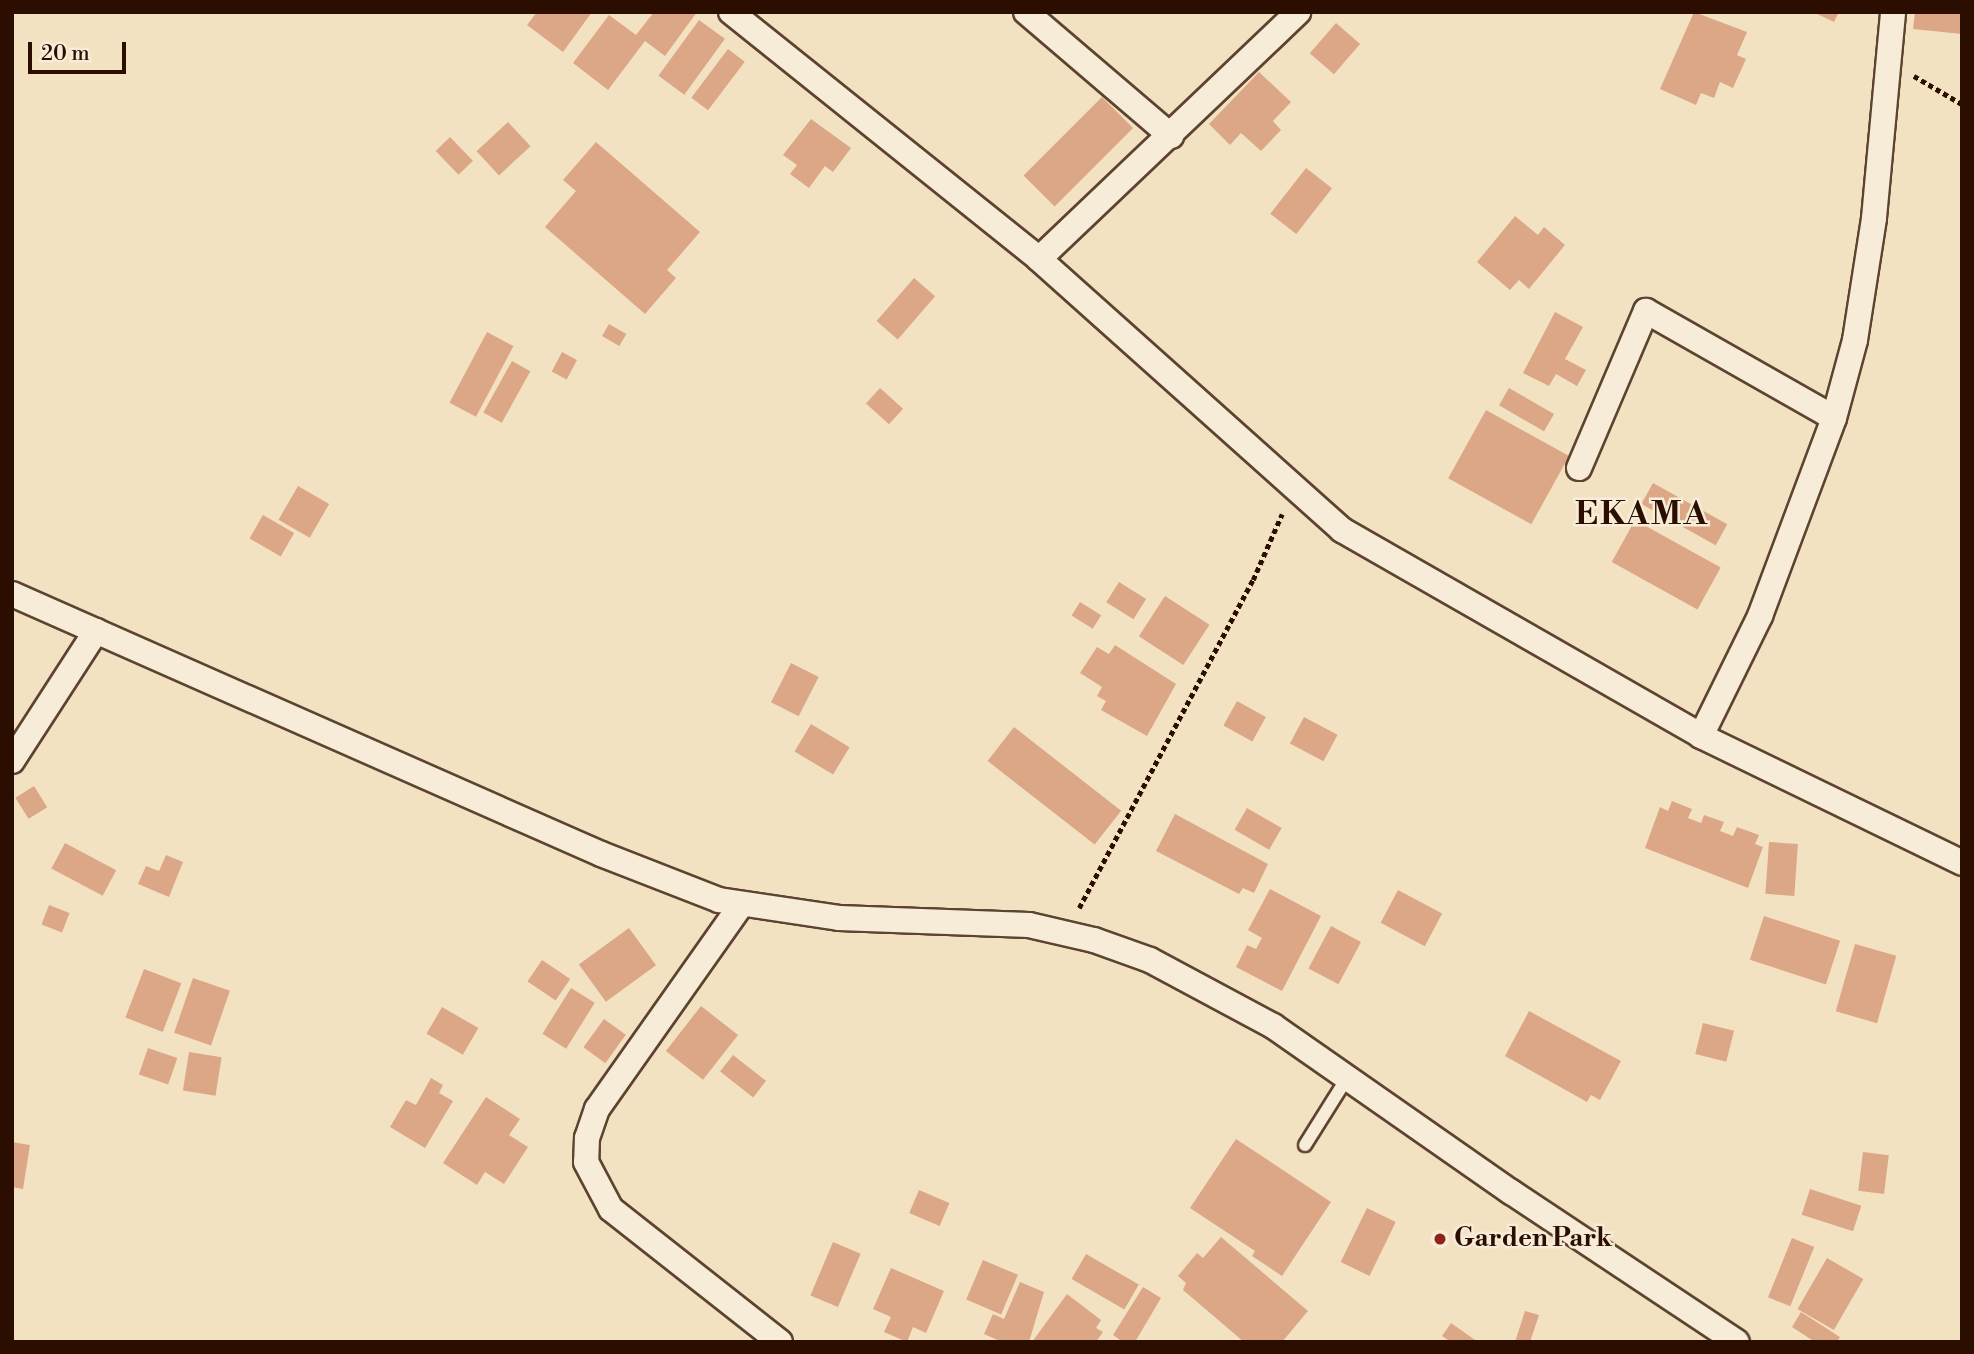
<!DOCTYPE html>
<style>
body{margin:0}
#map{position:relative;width:1974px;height:1354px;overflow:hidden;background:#f3e2c2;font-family:"Libre Bodoni",serif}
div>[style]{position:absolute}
.building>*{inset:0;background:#dca787;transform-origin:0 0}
.path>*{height:4.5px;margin-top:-2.25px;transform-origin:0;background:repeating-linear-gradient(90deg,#2b0e00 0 5px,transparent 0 8.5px)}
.roads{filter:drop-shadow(2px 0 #5d4330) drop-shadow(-2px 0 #5d4330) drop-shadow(0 2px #5d4330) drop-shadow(0 -2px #5d4330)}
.lane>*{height:12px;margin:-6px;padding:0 6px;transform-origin:6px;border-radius:6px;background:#f7ecd7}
.street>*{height:24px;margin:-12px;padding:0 12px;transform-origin:12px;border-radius:12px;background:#f7ecd7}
.dots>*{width:19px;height:19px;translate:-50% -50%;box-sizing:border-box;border:4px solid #f7ecd7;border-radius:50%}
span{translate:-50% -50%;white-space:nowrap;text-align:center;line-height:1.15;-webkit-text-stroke:5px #f7ecd7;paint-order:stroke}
.poi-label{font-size:26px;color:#2b0e00;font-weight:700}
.left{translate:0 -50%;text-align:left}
.district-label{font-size:33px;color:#2b0e00;font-weight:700;letter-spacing:2px}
.frame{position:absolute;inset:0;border:14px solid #2b0e00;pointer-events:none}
.scale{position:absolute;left:28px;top:42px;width:98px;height:32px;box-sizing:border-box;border:4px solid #2b0e00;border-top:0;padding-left:9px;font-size:21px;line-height:24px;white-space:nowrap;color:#2b0e00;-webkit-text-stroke:5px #f7ecd7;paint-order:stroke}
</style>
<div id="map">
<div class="building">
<div style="clip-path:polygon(537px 12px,592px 12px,563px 52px,527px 25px)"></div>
<div style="clip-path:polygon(654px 12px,697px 12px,665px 56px,645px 41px,608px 90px,573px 63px,609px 15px,636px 35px)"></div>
<div style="clip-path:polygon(1694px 12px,1747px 32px,1737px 55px,1746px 59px,1733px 88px,1720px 82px,1714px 98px,1701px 93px,1696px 105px,1660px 89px)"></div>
<div style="clip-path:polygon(1813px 12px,1839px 12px,1834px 22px)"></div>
<div style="clip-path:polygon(1915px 12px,1962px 12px,1962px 34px,1913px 29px)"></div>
<div style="left:699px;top:20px;width:32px;height:69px;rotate:36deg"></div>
<div style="left:1336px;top:23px;width:32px;height:40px;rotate:41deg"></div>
<div style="left:728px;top:49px;width:21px;height:61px;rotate:37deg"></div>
<div style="clip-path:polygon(1259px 72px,1291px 102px,1273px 121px,1281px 130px,1261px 151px,1241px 133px,1230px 145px,1209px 124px)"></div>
<div style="left:1102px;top:97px;width:44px;height:111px;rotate:45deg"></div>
<div style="clip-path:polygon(811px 119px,851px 148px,833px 172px,825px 166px,809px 188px,790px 174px,797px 165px,783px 155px)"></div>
<div style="left:508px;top:122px;width:33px;height:43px;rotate:47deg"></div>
<div style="left:450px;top:137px;width:33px;height:20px;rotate:46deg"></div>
<div style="clip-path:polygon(596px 142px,700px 232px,667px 270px,676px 278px,645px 314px,545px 227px,576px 191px,563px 180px)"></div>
<div style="left:1306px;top:168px;width:33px;height:58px;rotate:38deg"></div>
<div style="clip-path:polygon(1515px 216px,1538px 235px,1544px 227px,1565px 245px,1529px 289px,1519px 280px,1510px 290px,1477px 262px)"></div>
<div style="left:914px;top:278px;width:28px;height:57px;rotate:41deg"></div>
<div style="clip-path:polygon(1555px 312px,1583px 327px,1565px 359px,1586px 370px,1577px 386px,1556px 374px,1549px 386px,1523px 373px)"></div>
<div style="left:609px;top:324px;width:20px;height:14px;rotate:30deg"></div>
<div style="left:487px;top:332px;width:30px;height:80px;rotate:28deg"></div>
<div style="left:562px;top:352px;width:17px;height:22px;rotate:28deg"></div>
<div style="left:512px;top:361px;width:21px;height:59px;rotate:29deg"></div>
<div style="left:880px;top:388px;width:31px;height:21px;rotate:42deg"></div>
<div style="left:1509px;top:388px;width:52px;height:20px;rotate:30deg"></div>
<div style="left:1486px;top:410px;width:95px;height:78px;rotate:29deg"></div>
<div style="left:1653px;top:483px;width:85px;height:24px;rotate:29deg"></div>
<div style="left:298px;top:486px;width:36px;height:39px;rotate:30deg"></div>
<div style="left:263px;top:515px;width:36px;height:27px;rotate:30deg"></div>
<div style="left:1635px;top:520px;width:98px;height:48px;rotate:29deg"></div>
<div style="left:1119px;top:582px;width:32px;height:24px;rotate:32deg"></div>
<div style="left:1165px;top:596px;width:53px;height:48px;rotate:33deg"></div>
<div style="left:1080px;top:602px;width:25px;height:16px;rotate:32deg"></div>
<div style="clip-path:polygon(1115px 645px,1176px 684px,1147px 736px,1101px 710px,1106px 701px,1097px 696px,1102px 687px,1080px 673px,1097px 647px,1109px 654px)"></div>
<div style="left:791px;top:663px;width:31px;height:44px;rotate:27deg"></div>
<div style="left:1237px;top:701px;width:33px;height:28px;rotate:29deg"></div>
<div style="left:1304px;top:717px;width:38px;height:30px;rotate:28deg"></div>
<div style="left:811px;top:724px;width:45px;height:32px;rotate:31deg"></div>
<div style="left:1014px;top:727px;width:136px;height:43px;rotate:38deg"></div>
<div style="left:34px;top:786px;width:25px;height:22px;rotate:58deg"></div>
<div style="clip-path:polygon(1672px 801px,1692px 809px,1688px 818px,1701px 823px,1704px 815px,1724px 822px,1720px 831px,1733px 836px,1737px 827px,1759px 835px,1755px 844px,1763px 847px,1748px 888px,1645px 848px,1660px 807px,1668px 811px)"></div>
<div style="left:1247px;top:808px;width:40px;height:25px;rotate:30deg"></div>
<div style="clip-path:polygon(1175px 814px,1268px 864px,1254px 893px,1243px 888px,1239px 894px,1156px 851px)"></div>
<div style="left:1769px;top:842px;width:29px;height:52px;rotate:4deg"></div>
<div style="left:65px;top:843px;width:58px;height:29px;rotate:28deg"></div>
<div style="clip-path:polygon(166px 855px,183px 862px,169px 897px,138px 884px,146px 866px,159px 871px)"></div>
<div style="clip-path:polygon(1270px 889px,1321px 916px,1282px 991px,1236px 967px,1247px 945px,1256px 949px,1262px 938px,1248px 930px)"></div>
<div style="left:1398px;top:890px;width:50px;height:37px;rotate:28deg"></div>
<div style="left:49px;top:905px;width:22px;height:21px;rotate:21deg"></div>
<div style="left:1764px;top:916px;width:80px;height:46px;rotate:18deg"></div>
<div style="left:1331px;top:926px;width:34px;height:48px;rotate:28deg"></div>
<div style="left:629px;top:928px;width:46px;height:62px;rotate:54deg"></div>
<div style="left:1855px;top:944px;width:43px;height:70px;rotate:16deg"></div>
<div style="left:542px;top:960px;width:34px;height:26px;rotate:34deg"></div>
<div style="left:144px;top:969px;width:40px;height:52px;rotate:21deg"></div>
<div style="left:193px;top:978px;width:39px;height:58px;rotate:19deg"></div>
<div style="left:571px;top:988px;width:28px;height:54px;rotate:32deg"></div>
<div style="left:701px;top:1006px;width:47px;height:57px;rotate:38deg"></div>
<div style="left:442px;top:1007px;width:42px;height:31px;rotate:30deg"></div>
<div style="clip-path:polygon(1529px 1011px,1621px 1061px,1600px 1100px,1591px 1095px,1587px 1102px,1505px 1056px)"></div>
<div style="left:604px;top:1019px;width:27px;height:35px;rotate:36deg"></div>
<div style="left:1703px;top:1023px;width:32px;height:32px;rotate:14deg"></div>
<div style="left:148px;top:1048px;width:31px;height:28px;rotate:19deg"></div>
<div style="left:189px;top:1052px;width:33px;height:39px;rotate:9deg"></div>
<div style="left:733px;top:1055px;width:42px;height:21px;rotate:38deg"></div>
<div style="clip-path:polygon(431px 1078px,443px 1085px,439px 1093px,453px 1101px,425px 1148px,390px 1127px,406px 1100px,416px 1105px)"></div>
<div style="clip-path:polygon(486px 1097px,520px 1119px,509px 1135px,528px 1147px,504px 1184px,485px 1172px,477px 1185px,443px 1163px)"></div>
<div style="clip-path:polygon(1236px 1139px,1331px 1202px,1282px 1276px,1252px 1256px,1255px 1251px,1190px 1208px)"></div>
<div style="clip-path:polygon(12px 1142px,30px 1145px,23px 1189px,12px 1187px)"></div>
<div style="left:1863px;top:1152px;width:26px;height:39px;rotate:7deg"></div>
<div style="left:1810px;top:1189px;width:54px;height:27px;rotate:18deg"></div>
<div style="left:919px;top:1190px;width:33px;height:25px;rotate:23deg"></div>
<div style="left:1367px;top:1208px;width:32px;height:60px;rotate:26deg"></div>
<div style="clip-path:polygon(1221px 1237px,1308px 1311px,1282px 1342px,1244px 1342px,1183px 1290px,1186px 1283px,1178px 1276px,1197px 1253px,1203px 1258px)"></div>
<div style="left:1792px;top:1238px;width:24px;height:64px;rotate:22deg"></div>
<div style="left:833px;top:1242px;width:30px;height:58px;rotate:23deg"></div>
<div style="left:1086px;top:1254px;width:61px;height:29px;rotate:30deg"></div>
<div style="left:1827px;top:1258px;width:42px;height:59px;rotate:30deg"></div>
<div style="left:983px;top:1260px;width:38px;height:43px;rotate:23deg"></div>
<div style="clip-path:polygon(891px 1268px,944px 1291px,926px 1333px,913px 1327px,907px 1342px,884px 1332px,891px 1317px,873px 1309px)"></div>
<div style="clip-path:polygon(1020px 1282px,1044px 1292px,1029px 1342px,1002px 1342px,984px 1334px,993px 1314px,1004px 1319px)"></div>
<div style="clip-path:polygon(1143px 1287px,1161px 1298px,1135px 1342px,1123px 1342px,1113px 1335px)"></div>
<div style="clip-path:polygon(1067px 1294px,1101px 1320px,1096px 1328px,1103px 1332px,1096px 1342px,1032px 1342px)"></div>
<div style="clip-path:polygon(1525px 1311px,1539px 1315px,1530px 1342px,1515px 1342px)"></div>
<div style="clip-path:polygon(1801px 1312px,1840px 1337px,1837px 1342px,1815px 1342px,1792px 1327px)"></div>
<div style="clip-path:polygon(1451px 1323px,1478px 1342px,1451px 1342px,1442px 1336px)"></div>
</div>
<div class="path">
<div style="left:1914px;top:76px;width:56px;rotate:30.3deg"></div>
<div style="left:1079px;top:908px;width:371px;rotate:-62.1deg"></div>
<div style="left:1253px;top:580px;width:72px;rotate:-66.3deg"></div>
</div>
<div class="roads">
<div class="lane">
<div style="left:1305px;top:1145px;width:79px;rotate:-57.9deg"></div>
</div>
<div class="street">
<div style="left:731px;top:12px;width:395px;rotate:38.7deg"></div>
<div style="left:1039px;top:259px;width:407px;rotate:41.8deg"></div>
<div style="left:1342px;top:530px;width:414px;rotate:29.8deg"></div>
<div style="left:1701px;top:736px;width:290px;rotate:25.9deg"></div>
<div style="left:1026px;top:12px;width:191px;rotate:40.5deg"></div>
<div style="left:1039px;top:259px;width:358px;rotate:-43.6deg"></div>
<div style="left:1579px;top:468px;width:171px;rotate:-66.9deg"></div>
<div style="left:1646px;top:311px;width:216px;rotate:29.6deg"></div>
<div style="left:12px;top:594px;width:644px;rotate:23.82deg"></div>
<div style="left:601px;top:854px;width:127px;rotate:21.3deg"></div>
<div style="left:719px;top:900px;width:121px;rotate:8.5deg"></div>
<div style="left:839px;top:918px;width:190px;rotate:2.1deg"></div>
<div style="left:1029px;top:925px;width:67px;rotate:13deg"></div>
<div style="left:1094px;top:940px;width:59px;rotate:19.7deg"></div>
<div style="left:1150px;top:960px;width:140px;rotate:28.2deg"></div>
<div style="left:1273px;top:1026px;width:290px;rotate:34.9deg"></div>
<div style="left:1511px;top:1192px;width:271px;rotate:33.6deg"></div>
<div style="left:1701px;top:736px;width:134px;rotate:-63.8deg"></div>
<div style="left:1760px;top:616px;width:211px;rotate:-69.5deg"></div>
<div style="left:1834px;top:418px;width:81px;rotate:-74.9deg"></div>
<div style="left:1855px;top:340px;width:123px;rotate:-81.1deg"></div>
<div style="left:1874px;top:218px;width:207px;rotate:-84.7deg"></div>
<div style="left:12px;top:761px;width:155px;rotate:-57.1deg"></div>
<div style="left:741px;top:905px;width:250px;rotate:125.2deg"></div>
<div style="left:597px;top:1109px;width:31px;rotate:109deg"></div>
<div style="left:587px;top:1138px;width:24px;rotate:92deg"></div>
<div style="left:586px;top:1162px;width:53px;rotate:62deg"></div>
<div style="left:611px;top:1209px;width:215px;rotate:38.2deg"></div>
</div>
</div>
<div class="dots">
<div style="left:1440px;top:1239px;background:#8f2418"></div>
</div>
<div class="poi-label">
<span class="left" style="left:1454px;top:1239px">Garden Park</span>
</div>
<div class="district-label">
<span style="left:1642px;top:515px">EKAMA</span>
</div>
<div class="frame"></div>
<div class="scale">20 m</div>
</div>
